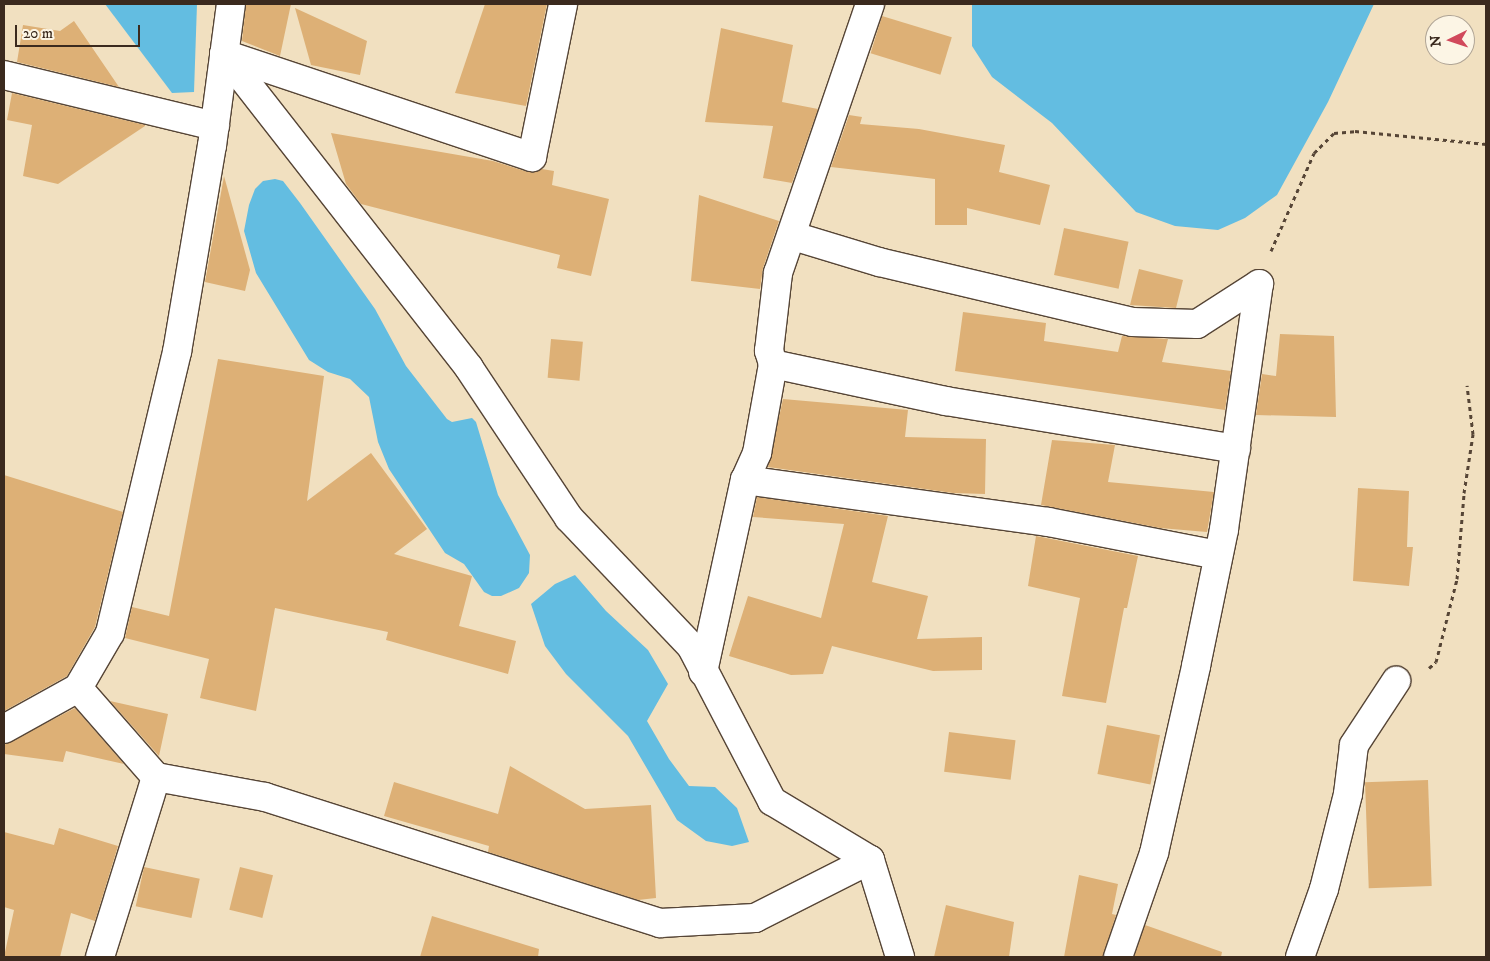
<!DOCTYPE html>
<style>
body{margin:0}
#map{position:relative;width:1490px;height:961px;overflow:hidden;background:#f1e0c0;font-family:"IM FELL DW Pica",serif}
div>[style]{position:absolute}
.water>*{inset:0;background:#63bde1}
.building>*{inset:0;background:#ddb076;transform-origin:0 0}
.path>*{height:3px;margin-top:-1.5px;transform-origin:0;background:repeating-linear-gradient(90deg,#564536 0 4px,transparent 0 8px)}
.roads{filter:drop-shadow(1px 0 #564536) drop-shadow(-1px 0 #564536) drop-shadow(0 1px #564536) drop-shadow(0 -1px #564536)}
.minor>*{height:28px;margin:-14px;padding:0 14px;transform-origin:14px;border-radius:14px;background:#fff}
span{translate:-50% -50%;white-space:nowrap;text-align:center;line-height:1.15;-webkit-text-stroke:4.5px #fcf5e5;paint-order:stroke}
.frame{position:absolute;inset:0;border:5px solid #3b2a1e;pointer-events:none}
.north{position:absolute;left:1425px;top:15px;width:50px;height:50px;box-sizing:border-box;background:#fcf5e5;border:1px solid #afa495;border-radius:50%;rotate:266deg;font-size:14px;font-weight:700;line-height:20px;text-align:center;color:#3b2a1e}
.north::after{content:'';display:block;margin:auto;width:18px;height:22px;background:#d1495b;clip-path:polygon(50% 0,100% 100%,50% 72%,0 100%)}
.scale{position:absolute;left:15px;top:25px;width:125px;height:22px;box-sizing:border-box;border:2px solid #3b2a1e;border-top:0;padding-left:6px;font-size:15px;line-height:18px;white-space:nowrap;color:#3b2a1e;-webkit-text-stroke:4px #fcf5e5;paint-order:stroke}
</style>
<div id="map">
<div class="water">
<div style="clip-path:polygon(105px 4px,197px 4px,194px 92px,172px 93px)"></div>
<div style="clip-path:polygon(972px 4px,1374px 4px,1328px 102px,1277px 195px,1245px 218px,1218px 230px,1175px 226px,1136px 212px,1052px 123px,992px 77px,972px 46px)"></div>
<div style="clip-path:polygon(275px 179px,283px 181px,300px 203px,375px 309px,406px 366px,447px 419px,452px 422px,472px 418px,476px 422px,498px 495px,530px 555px,529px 573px,519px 588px,501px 596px,492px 596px,484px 592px,464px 564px,445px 553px,389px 469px,378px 442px,369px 397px,350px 379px,328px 372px,309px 360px,256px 273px,244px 231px,249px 205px,255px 189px,263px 181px)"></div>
<div style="clip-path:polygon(575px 575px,606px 611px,648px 650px,668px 684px,647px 721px,669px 759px,689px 786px,715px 787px,737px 808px,749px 842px,732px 846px,706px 841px,677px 820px,628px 736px,566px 674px,545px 646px,531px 604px,555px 584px)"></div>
</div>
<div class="building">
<div style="clip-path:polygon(246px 4px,291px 4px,280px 56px,242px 41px)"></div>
<div style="clip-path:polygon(485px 4px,547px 4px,526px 106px,455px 93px)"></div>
<div style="clip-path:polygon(295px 8px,367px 41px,360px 75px,311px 65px)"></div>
<div style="left:882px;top:16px;width:73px;height:39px;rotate:17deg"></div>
<div style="clip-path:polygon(74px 21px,119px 87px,17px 62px,23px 25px,60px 31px)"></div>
<div style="clip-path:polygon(721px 28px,793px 45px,782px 102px,818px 109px,792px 183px,763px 178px,773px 126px,705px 122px)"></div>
<div style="clip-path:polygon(12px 93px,145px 125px,145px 126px,58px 184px,23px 176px,32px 125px,7px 120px)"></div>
<div style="clip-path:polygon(849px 115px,862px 117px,860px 124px,919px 129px,1005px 145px,999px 172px,1050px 185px,1040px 225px,967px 208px,967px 225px,935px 225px,935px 179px,831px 167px)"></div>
<div style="clip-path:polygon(331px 133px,493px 161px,528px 172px,542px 169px,554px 171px,552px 185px,609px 199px,591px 276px,557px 268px,560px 255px,361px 204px,346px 184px)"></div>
<div style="clip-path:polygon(224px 176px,250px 270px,245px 291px,205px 282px)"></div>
<div style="clip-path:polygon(699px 195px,779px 221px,763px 268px,760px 289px,691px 281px)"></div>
<div style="left:1064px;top:228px;width:66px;height:48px;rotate:12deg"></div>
<div style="clip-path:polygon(1139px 269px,1183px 280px,1176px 308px,1130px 305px)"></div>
<div style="clip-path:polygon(963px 312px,1046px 323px,1044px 341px,1118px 352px,1122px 336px,1168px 339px,1162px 362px,1231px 371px,1225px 410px,955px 371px)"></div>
<div style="clip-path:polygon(1280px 334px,1334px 336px,1336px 417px,1256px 415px,1262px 374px,1276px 376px)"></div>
<div style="left:551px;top:339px;width:32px;height:39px;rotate:5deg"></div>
<div style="clip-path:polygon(218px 359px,324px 376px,307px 501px,371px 453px,427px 529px,394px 554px,472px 576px,459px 626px,516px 641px,508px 674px,386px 640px,388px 632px,275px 608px,256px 711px,200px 698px,209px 659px,125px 638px,132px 607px,169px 616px)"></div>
<div style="clip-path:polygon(783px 399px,908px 410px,905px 437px,986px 439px,985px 494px,953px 493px,768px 467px)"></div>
<div style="clip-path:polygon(1052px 440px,1115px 445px,1108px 482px,1214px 492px,1207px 532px,1160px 528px,1041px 505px)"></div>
<div style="clip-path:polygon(4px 475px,123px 512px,95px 627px,67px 676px,4px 711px)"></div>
<div style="clip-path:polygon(1358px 488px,1409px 491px,1407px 547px,1413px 547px,1409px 586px,1353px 581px)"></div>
<div style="clip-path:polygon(757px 497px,888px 516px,872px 582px,928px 596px,917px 639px,982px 637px,982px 670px,933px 671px,832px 646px,823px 674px,791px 675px,729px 656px,748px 596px,821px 618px,844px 524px,753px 517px)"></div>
<div style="clip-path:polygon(1036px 536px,1138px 556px,1127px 608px,1124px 608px,1106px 703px,1062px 696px,1080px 598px,1028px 586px)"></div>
<div style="clip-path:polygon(110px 701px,168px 714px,159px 756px)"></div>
<div style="clip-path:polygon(75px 708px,124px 764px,66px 751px,63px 762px,4px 754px,4px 745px)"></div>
<div style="left:1107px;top:725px;width:54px;height:50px;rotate:11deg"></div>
<div style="left:949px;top:732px;width:67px;height:40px;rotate:7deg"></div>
<div style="clip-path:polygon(510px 766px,585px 809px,651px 805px,656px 898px,638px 900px,488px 852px,489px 846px,384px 816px,394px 782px,498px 814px)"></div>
<div style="left:1428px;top:780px;width:106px;height:63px;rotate:88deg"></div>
<div style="clip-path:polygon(59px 828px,118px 846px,95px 921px,71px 913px,60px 957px,4px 957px,14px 910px,4px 907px,4px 832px,54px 845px)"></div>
<div style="left:144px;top:867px;width:57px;height:40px;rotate:12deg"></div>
<div style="left:240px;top:867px;width:34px;height:44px;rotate:14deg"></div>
<div style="clip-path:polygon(1079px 875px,1118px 884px,1112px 914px,1116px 915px,1103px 957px,1064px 957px)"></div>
<div style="clip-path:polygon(946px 905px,1014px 922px,1009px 957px,934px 957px)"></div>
<div style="clip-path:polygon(432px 916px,539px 949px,538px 957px,420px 957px)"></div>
<div style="clip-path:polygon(1145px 925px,1222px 952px,1221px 957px,1134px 957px)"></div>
</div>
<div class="path">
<div style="left:1271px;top:251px;width:107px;rotate:-66.3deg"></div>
<div style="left:1314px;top:153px;width:28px;rotate:-45deg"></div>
<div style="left:1334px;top:133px;width:21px;rotate:-5deg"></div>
<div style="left:1355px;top:131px;width:132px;rotate:5.7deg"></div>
<div style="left:1429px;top:668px;width:9px;rotate:-41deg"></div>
<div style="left:1436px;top:662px;width:86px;rotate:-75.8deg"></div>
<div style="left:1457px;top:579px;width:86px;rotate:-85.3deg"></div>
<div style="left:1464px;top:493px;width:60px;rotate:-81.3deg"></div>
<div style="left:1473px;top:434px;width:49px;rotate:-97deg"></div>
</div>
<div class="roads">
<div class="minor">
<div style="left:224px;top:54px;width:398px;rotate:52deg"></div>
<div style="left:469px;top:368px;width:180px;rotate:56.3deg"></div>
<div style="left:569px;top:518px;width:177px;rotate:46.4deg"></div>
<div style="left:691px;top:646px;width:175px;rotate:62.4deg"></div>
<div style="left:772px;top:801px;width:114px;rotate:31deg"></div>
<div style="left:870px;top:860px;width:102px;rotate:72.8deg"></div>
<div style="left:224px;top:54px;width:325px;rotate:18.5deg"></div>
<div style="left:532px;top:157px;width:156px;rotate:-78.5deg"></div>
<div style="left:4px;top:75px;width:217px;rotate:13.6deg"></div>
<div style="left:793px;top:236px;width:90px;rotate:16.8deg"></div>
<div style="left:879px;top:262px;width:260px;rotate:13.3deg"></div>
<div style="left:1132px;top:322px;width:65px;rotate:1.8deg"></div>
<div style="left:1197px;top:324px;width:74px;rotate:-32.8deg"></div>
<div style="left:773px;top:364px;width:177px;rotate:12.1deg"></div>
<div style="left:946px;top:401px;width:294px;rotate:9.4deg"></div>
<div style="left:745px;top:480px;width:306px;rotate:7.9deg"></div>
<div style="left:1048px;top:522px;width:172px;rotate:11deg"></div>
<div style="left:703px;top:672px;width:197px;rotate:-77.7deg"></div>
<div style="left:745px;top:480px;width:30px;rotate:-66deg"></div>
<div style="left:757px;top:453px;width:90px;rotate:-79.8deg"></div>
<div style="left:773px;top:364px;width:14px;rotate:-107deg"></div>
<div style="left:769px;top:351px;width:79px;rotate:-83.4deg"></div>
<div style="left:778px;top:273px;width:284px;rotate:-71.1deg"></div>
<div style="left:78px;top:688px;width:118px;rotate:48.8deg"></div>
<div style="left:156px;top:777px;width:111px;rotate:10.4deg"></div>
<div style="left:265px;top:797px;width:415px;rotate:17.7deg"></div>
<div style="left:660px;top:923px;width:95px;rotate:-3deg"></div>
<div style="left:755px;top:918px;width:129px;rotate:-26.8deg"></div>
<div style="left:4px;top:729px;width:85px;rotate:-29deg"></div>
<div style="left:78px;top:688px;width:64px;rotate:-59.8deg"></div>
<div style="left:110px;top:633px;width:289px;rotate:-76.6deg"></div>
<div style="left:177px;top:352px;width:209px;rotate:-80.4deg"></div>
<div style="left:212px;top:146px;width:143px;rotate:-82.4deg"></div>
<div style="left:100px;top:957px;width:189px;rotate:-72.7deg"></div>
<div style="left:1118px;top:957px;width:110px;rotate:-70.9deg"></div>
<div style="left:1154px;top:853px;width:192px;rotate:-77.3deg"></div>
<div style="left:1196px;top:666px;width:140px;rotate:-78.4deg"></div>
<div style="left:1224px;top:529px;width:247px;rotate:-81.9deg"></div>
<div style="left:1300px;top:957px;width:72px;rotate:-70.6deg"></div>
<div style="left:1324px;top:889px;width:98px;rotate:-75.8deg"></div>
<div style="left:1348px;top:794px;width:49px;rotate:-83deg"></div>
<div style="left:1354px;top:745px;width:77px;rotate:-56.7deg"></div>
</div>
</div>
<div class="frame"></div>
<div class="north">N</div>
<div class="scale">20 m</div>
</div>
